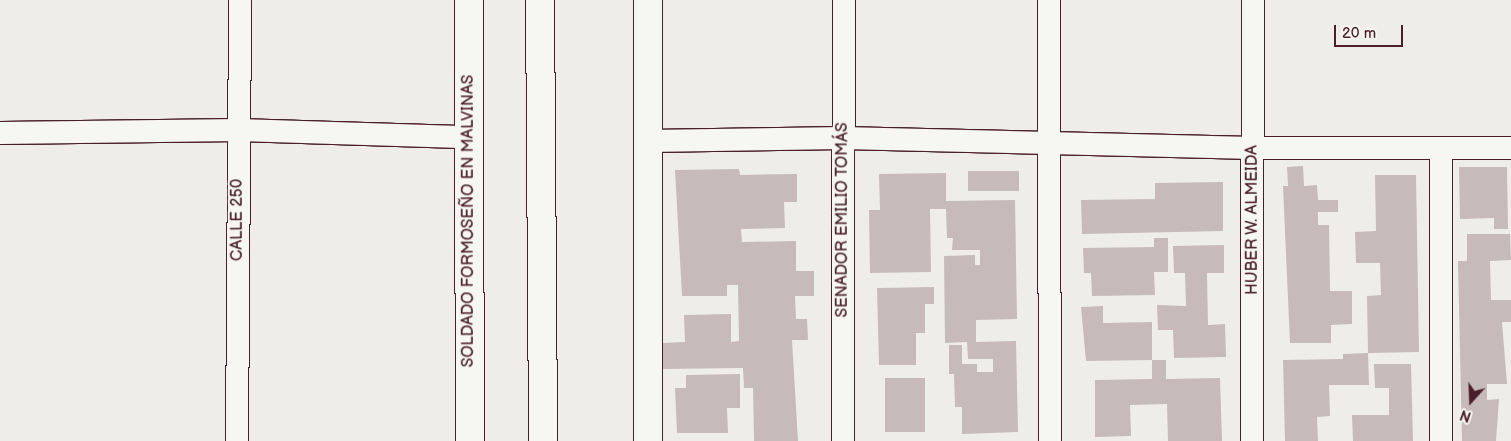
<!DOCTYPE html>
<meta charset="utf-8">
<style>
body{margin:0}
#map{position:relative;width:1511px;height:441px;overflow:hidden;background:#efedea;font-family:"Balsamiq Sans",sans-serif}
div>[style]{position:absolute}
.building>*{inset:0;background:#c6babb;transform-origin:0 0}
.roads{filter:drop-shadow(1px 0 #4a1f2b) drop-shadow(-1px 0 #4a1f2b) drop-shadow(0 1px #4a1f2b) drop-shadow(0 -1px #4a1f2b)}
.minor>*{height:22px;margin:-11px;padding:0 11px;transform-origin:11px;border-radius:11px;background:#f6f6f2}
.secondary>*{height:28px;margin:-14px;padding:0 14px;transform-origin:14px;border-radius:14px;background:#f6f6f2}
.primary>*{height:28px;margin:-14px;padding:0 14px;transform-origin:14px;border-radius:14px;background:#f6f6f2}
span{translate:-50% -50%;white-space:nowrap;text-align:center;line-height:1.15;-webkit-text-stroke:4px #f6f6f2;paint-order:stroke}
.street-label{font-size:16px;color:#4a1f2b}
.north{position:absolute;left:1446px;top:376px;width:50px;height:50px;-webkit-text-stroke:4px #f6f6f2;paint-order:stroke;rotate:200deg;font-size:14px;font-weight:700;line-height:20px;text-align:center;color:#4a1f2b}
.north::after{content:'';display:block;margin:auto;width:18px;height:22px;background:#4a1f2b;clip-path:polygon(50% 0,100% 100%,50% 72%,0 100%)}
.scale{position:absolute;left:1334px;top:25px;width:69px;height:22px;box-sizing:border-box;border:2px solid #4a1f2b;border-top:0;padding-left:6px;font-size:15px;line-height:18px;white-space:nowrap;color:#4a1f2b;-webkit-text-stroke:4px #f6f6f2;paint-order:stroke}
</style>
<div id="map">
<div class="building">
<div style="clip-path:polygon(1303px 166px,1304px 186px,1317px 185px,1318px 200px,1338px 200px,1338px 212px,1318px 212px,1318px 225px,1329px 225px,1330px 291px,1352px 291px,1352px 324px,1331px 325px,1331px 343px,1290px 343px,1283px 186px,1288px 186px,1287px 167px)"></div>
<div style="clip-path:polygon(1459px 167px,1507px 167px,1508px 229px,1494px 229px,1494px 218px,1460px 219px)"></div>
<div style="clip-path:polygon(739px 169px,740px 175px,797px 174px,797px 202px,784px 202px,785px 228px,741px 229px,742px 242px,796px 241px,796px 271px,814px 271px,814px 296px,795px 296px,796px 319px,807px 319px,808px 340px,792px 340px,798px 441px,754px 441px,753px 388px,744px 388px,743px 368px,663px 369px,663px 343px,685px 342px,684px 315px,731px 314px,731px 342px,739px 341px,738px 285px,727px 285px,727px 296px,682px 296px,675px 170px)"></div>
<div style="left:1019px;top:171px;width:20px;height:51px;rotate:90deg"></div>
<div style="clip-path:polygon(946px 173px,946px 201px,1015px 200px,1017px 319px,976px 320px,976px 342px,1016px 341px,1018px 432px,962px 434px,962px 407px,955px 407px,954px 374px,949px 374px,949px 345px,962px 345px,962px 364px,977px 364px,977px 372px,993px 372px,993px 359px,968px 359px,967px 342px,945px 343px,944px 256px,975px 255px,975px 265px,980px 265px,980px 250px,952px 250px,953px 238px,947px 238px,946px 209px,930px 209px,931px 272px,870px 273px,869px 210px,880px 210px,879px 174px)"></div>
<div style="clip-path:polygon(1375px 175px,1416px 175px,1419px 352px,1368px 353px,1369px 385px,1329px 385px,1330px 416px,1317px 417px,1318px 441px,1285px 441px,1283px 360px,1343px 359px,1343px 354px,1368px 353px,1367px 296px,1381px 295px,1380px 263px,1356px 263px,1355px 232px,1376px 231px)"></div>
<div style="clip-path:polygon(1223px 182px,1223px 231px,1082px 234px,1081px 200px,1155px 199px,1155px 183px)"></div>
<div style="clip-path:polygon(1467px 234px,1510px 234px,1511px 260px,1490px 261px,1491px 300px,1511px 300px,1511px 322px,1502px 322px,1507px 384px,1487px 384px,1487px 400px,1499px 399px,1496px 441px,1462px 441px,1458px 261px,1467px 261px)"></div>
<div style="clip-path:polygon(1154px 238px,1168px 238px,1168px 272px,1154px 272px,1155px 295px,1092px 296px,1091px 273px,1084px 273px,1083px 248px,1154px 247px)"></div>
<div style="clip-path:polygon(1224px 245px,1224px 273px,1207px 273px,1208px 325px,1225px 324px,1226px 357px,1174px 358px,1173px 330px,1158px 330px,1157px 305px,1186px 306px,1185px 273px,1174px 273px,1173px 246px)"></div>
<div style="clip-path:polygon(934px 287px,934px 304px,925px 304px,925px 333px,916px 333px,916px 365px,879px 365px,877px 288px)"></div>
<div style="clip-path:polygon(1103px 306px,1103px 323px,1152px 322px,1152px 360px,1086px 361px,1081px 307px)"></div>
<div style="clip-path:polygon(1152px 360px,1166px 360px,1166px 379px,1220px 378px,1222px 441px,1168px 441px,1167px 404px,1130px 405px,1131px 436px,1095px 437px,1095px 380px,1152px 379px)"></div>
<div style="clip-path:polygon(1374px 364px,1411px 364px,1413px 441px,1353px 441px,1352px 415px,1389px 415px,1389px 388px,1375px 388px)"></div>
<div style="clip-path:polygon(740px 374px,740px 408px,727px 408px,728px 433px,677px 433px,675px 388px,686px 388px,686px 375px)"></div>
<div style="left:885px;top:378px;width:40px;height:54px"></div>
</div>
<div class="roads">
<div class="minor">
<div style="left:1049px;top:0;width:441px;rotate:89.9deg"></div>
<div style="left:0;top:133px;width:239px;rotate:-0.7deg"></div>
<div style="left:239px;top:130px;width:229px;rotate:1.8deg"></div>
<div style="left:648px;top:141px;width:195px;rotate:-0.9deg"></div>
<div style="left:843px;top:138px;width:410px;rotate:1.4deg"></div>
<div style="left:1253px;top:148px;width:258px"></div>
<div style="left:237px;top:441px;width:441px;rotate:-89.6deg"></div>
<div style="left:843px;top:441px;width:441px;rotate:-89.9deg"></div>
<div style="left:1252px;top:441px;width:441px;rotate:-89.9deg"></div>
<div style="left:1441px;top:441px;width:293px;rotate:-90deg"></div>
</div>
<div class="secondary">
<div style="left:469px;top:0;width:441px;rotate:89.9deg"></div>
<div style="left:648px;top:0;width:441px;rotate:90deg"></div>
</div>
<div class="primary">
<div style="left:540px;top:0;width:441px;rotate:89.6deg"></div>
</div>
</div>
<div class="street-label">
<span style="left:238px;top:220px;rotate:-90deg">CALLE 250</span>
<span style="left:843px;top:220px;rotate:-90deg">SENADOR EMILIO TOMÁS</span>
<span style="left:1253px;top:220px;rotate:-90deg">HUBER W. ALMEIDA</span>
<span style="left:469px;top:221px;rotate:-90deg">SOLDADO FORMOSEÑO EN MALVINAS</span>
</div>
<div class="north">N</div>
<div class="scale">20 m</div>
</div>
